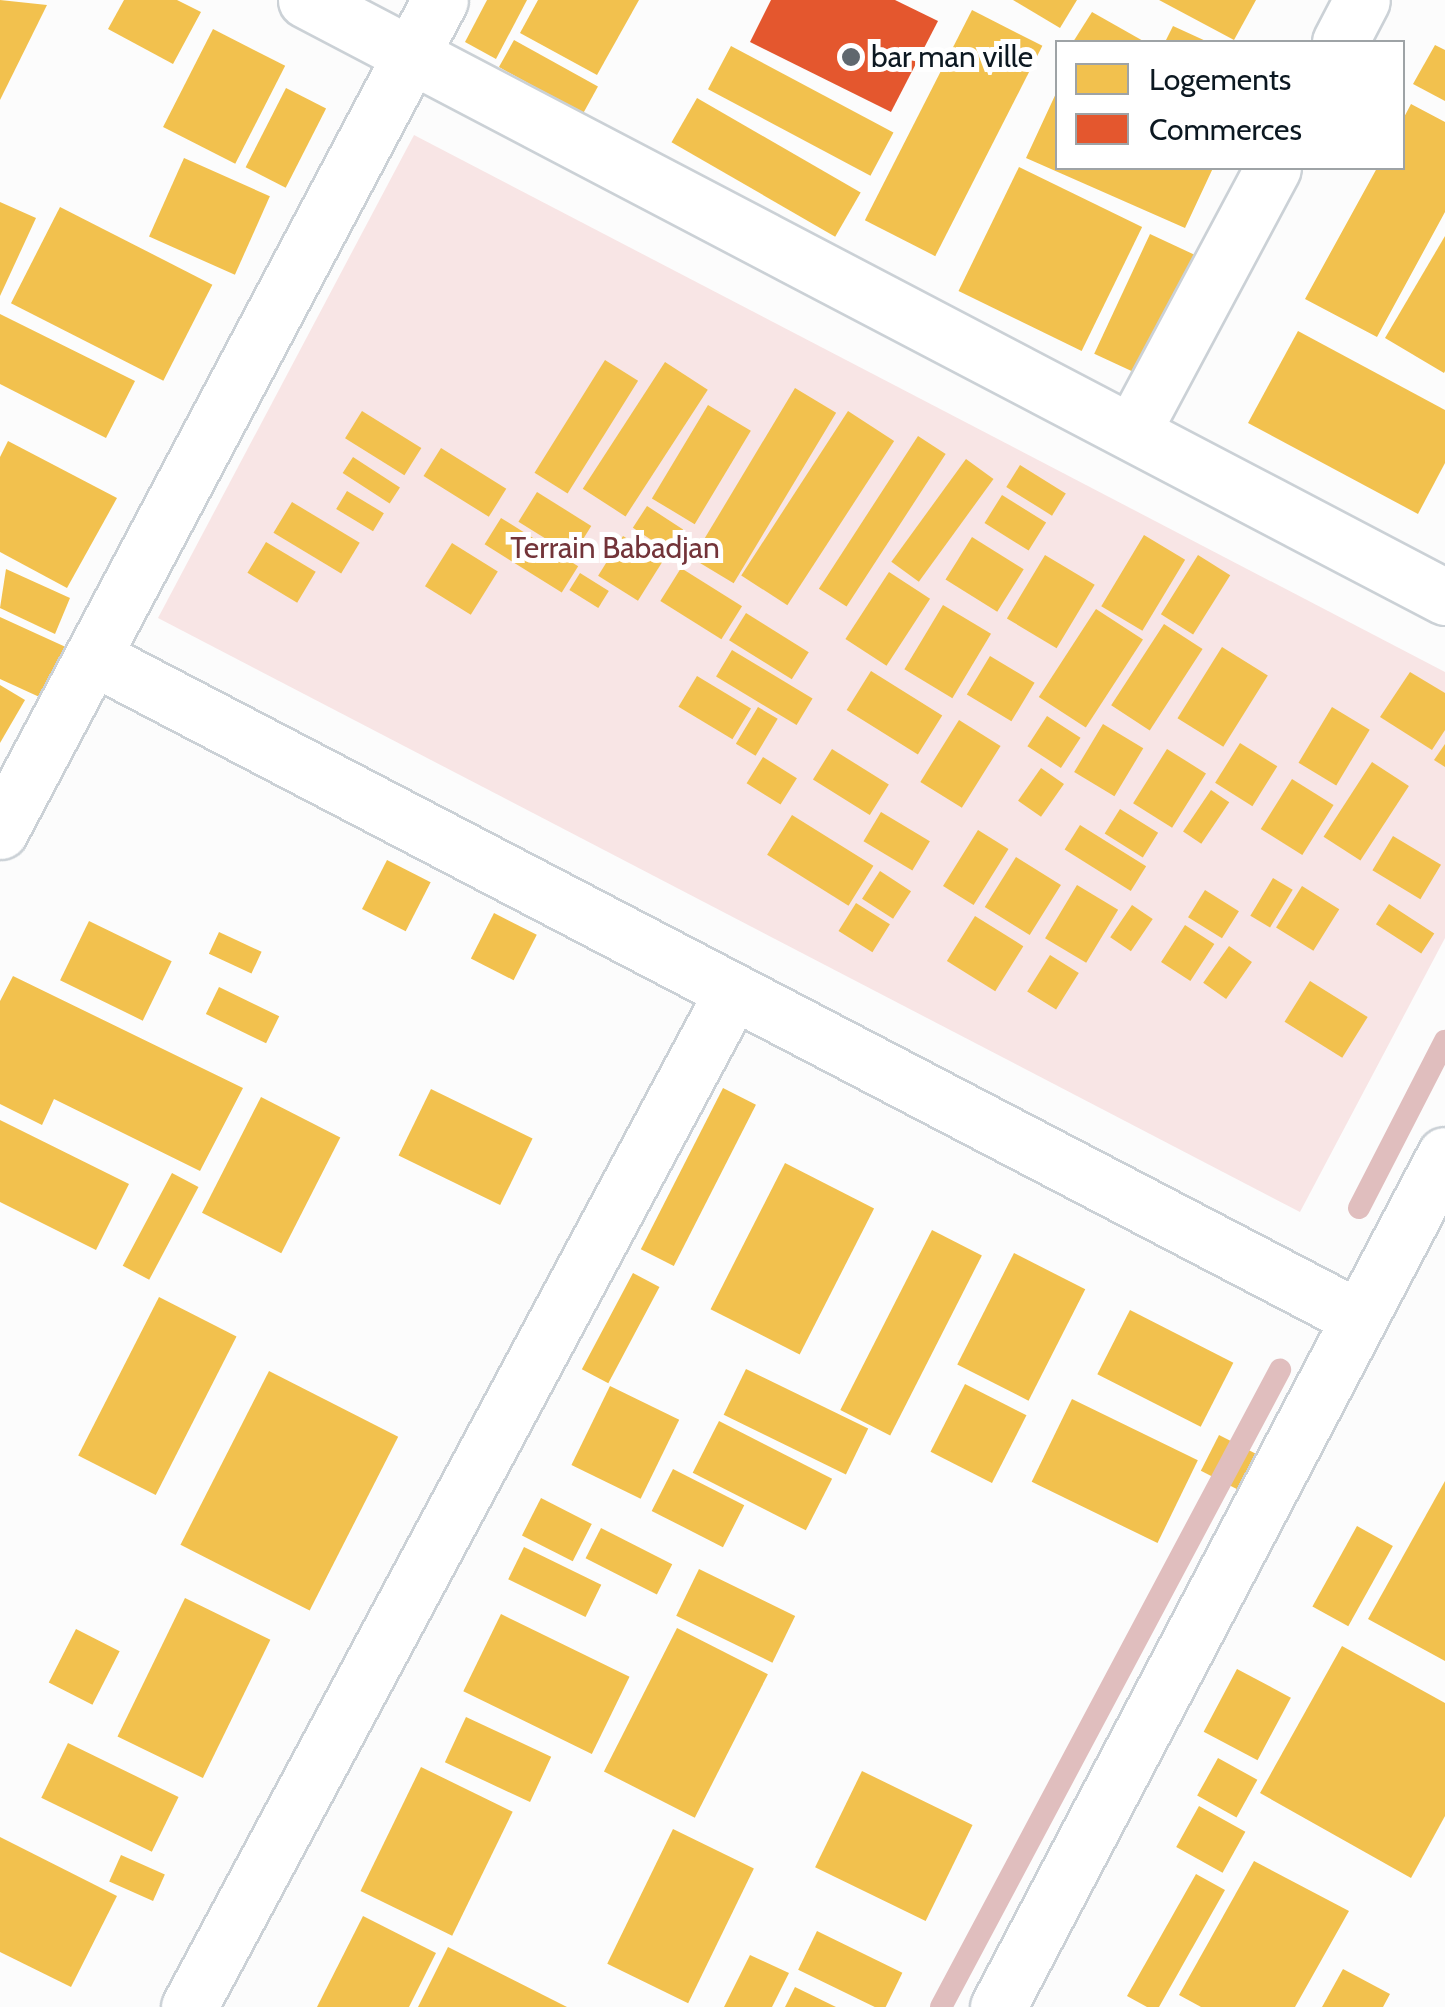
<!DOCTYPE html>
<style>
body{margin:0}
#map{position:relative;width:1445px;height:2007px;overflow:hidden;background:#fcfcfc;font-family:Cabin,sans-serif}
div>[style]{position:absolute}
.green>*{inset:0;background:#f8e5e5}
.homes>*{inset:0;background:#f2c14e;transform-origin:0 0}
.shops>*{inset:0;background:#e4572e}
.stream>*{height:22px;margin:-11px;padding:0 11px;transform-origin:11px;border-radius:11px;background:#e0bebe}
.roads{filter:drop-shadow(2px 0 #cbd1d6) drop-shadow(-2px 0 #cbd1d6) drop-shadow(0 2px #cbd1d6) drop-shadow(0 -2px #cbd1d6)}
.minor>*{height:55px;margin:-27.5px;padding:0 27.5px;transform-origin:27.5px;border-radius:27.5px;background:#fff}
.dots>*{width:28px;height:28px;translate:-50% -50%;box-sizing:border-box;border:5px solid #fff;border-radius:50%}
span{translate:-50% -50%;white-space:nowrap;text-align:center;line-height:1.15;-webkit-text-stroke:10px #fff;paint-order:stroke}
.poi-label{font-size:30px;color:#0c1821}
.left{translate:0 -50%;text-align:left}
.park-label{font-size:30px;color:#733439}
.legend{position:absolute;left:1055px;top:40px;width:350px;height:130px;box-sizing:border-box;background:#fff;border:2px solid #9ea3a6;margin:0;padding:12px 18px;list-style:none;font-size:30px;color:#0c1821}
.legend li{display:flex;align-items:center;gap:20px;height:50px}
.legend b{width:50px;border:2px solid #9ea3a6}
</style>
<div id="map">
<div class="green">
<div style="clip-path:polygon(414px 135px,1445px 672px,1445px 938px,1300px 1212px,158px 618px)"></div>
</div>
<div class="homes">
<div style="clip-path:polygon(0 0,47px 5px,0 100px)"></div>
<div style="clip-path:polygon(124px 0,177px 0,201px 12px,173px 64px,108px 29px)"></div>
<div style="clip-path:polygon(487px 0,527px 0,496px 59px,465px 42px)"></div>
<div style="clip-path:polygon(538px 0,639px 0,597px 75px,520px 33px)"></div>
<div style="clip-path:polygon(1013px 0,1077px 0,1060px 28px)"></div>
<div style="clip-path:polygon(1159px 0,1256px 0,1234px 40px)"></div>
<div style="left:972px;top:10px;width:79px;height:236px;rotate:27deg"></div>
<div style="clip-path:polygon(1092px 12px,1145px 42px,1073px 42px)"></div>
<div style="clip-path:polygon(1173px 26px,1208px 42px,1165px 42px)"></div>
<div style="left:213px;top:29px;width:81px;height:110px;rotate:27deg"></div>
<div style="left:514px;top:40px;width:96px;height:31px;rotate:29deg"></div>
<div style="clip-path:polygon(1435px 45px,1445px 50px,1445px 101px,1413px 84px)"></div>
<div style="left:731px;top:46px;width:184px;height:49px;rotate:28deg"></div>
<div style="left:286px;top:88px;width:45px;height:89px;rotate:27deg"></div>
<div style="clip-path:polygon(1058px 89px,1058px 168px,1213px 168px,1185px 228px,1026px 158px)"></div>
<div style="left:697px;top:98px;width:189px;height:51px;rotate:30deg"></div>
<div style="clip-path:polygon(1411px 104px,1445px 122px,1445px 212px,1377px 337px,1305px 299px,1377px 168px,1402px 168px,1402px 121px)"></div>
<div style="left:184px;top:158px;width:94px;height:86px;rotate:24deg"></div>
<div style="left:1019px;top:167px;width:137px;height:138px;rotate:26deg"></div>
<div style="clip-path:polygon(0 202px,36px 218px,0 296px)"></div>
<div style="left:60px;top:207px;width:171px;height:108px;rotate:27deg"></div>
<div style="left:1150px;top:234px;width:53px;height:132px;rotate:25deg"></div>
<div style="clip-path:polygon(1445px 236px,1445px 371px,1444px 373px,1385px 338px)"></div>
<div style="clip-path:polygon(0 314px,135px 381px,106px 438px,0 384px)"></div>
<div style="clip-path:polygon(1298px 331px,1445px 410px,1445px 463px,1418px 514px,1248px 423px)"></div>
<div style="left:605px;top:360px;width:39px;height:133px;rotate:32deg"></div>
<div style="left:665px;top:362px;width:51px;height:151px;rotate:33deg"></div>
<div style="left:795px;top:388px;width:48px;height:199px;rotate:31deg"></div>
<div style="left:708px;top:405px;width:50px;height:109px;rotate:31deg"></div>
<div style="left:362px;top:411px;width:70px;height:32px;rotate:32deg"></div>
<div style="left:848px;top:411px;width:55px;height:196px;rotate:33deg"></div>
<div style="left:918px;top:436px;width:33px;height:182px;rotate:33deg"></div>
<div style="clip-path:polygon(8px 441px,117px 498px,67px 588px,0 552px,0 457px)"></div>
<div style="left:441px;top:448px;width:77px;height:33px;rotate:32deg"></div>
<div style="left:353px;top:457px;width:56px;height:19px;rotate:33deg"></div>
<div style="left:966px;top:459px;width:34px;height:127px;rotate:36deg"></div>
<div style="left:1020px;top:465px;width:54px;height:26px;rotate:32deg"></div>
<div style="left:347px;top:491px;width:43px;height:21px;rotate:31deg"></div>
<div style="left:537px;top:492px;width:64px;height:35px;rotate:32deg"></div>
<div style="left:1002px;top:495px;width:52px;height:33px;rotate:32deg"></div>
<div style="left:292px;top:502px;width:79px;height:36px;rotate:31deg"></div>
<div style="left:647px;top:506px;width:43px;height:26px;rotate:33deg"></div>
<div style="left:501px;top:518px;width:91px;height:31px;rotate:32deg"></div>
<div style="left:1144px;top:535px;width:48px;height:83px;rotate:31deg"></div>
<div style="left:623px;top:536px;width:47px;height:47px;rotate:32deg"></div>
<div style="left:972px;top:537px;width:61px;height:50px;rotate:32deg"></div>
<div style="left:266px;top:542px;width:58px;height:36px;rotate:31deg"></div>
<div style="left:452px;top:543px;width:54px;height:51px;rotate:32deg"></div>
<div style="left:1045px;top:555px;width:58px;height:74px;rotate:31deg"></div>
<div style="left:1198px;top:555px;width:38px;height:70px;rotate:32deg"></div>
<div style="left:681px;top:568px;width:72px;height:39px;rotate:32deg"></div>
<div style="clip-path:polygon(6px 569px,70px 598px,55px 634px,0 608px)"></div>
<div style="left:889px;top:572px;width:49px;height:80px;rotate:33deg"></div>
<div style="left:580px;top:573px;width:34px;height:20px;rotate:32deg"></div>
<div style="left:943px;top:605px;width:56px;height:75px;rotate:31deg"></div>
<div style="left:1096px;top:609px;width:56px;height:105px;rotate:33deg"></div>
<div style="left:746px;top:613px;width:74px;height:32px;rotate:32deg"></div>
<div style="clip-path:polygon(0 617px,81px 654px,57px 705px,0 679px)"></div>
<div style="left:1164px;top:624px;width:46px;height:97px;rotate:33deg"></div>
<div style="left:1222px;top:647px;width:54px;height:84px;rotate:32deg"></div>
<div style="left:732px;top:650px;width:94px;height:31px;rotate:31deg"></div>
<div style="left:990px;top:656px;width:52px;height:45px;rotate:31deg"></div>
<div style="left:871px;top:671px;width:84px;height:46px;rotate:32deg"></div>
<div style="clip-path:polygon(1410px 672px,1445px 693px,1445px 730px,1432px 750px,1380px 717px)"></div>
<div style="left:697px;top:676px;width:63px;height:36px;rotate:31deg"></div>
<div style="clip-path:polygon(0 685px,25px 700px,0 743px)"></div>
<div style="left:758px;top:707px;width:23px;height:43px;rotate:31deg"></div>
<div style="left:1332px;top:707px;width:44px;height:65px;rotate:31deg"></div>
<div style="left:1047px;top:716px;width:40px;height:36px;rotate:33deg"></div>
<div style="left:959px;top:720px;width:49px;height:73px;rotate:32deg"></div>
<div style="left:1103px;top:724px;width:47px;height:56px;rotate:31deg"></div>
<div style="left:1240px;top:743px;width:44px;height:47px;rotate:32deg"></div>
<div style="clip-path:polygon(1445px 744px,1445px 767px,1434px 760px)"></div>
<div style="left:832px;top:749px;width:67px;height:36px;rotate:32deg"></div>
<div style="left:1167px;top:749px;width:46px;height:64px;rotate:32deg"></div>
<div style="left:763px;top:757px;width:40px;height:31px;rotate:32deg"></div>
<div style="left:1372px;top:762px;width:44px;height:89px;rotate:33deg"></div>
<div style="left:1041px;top:768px;width:28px;height:40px;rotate:35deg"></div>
<div style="left:1292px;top:779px;width:49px;height:59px;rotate:32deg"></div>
<div style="left:1211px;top:790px;width:22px;height:50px;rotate:34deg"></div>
<div style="left:1120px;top:809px;width:45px;height:29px;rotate:32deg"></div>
<div style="left:881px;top:812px;width:57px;height:34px;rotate:31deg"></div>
<div style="left:792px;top:815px;width:96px;height:47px;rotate:32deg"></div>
<div style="left:1080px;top:825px;width:78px;height:29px;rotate:32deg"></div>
<div style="left:978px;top:830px;width:36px;height:66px;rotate:32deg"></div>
<div style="left:1393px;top:836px;width:56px;height:40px;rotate:31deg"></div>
<div style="left:1016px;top:857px;width:53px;height:59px;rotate:32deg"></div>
<div style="left:387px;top:860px;width:49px;height:55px;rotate:27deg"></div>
<div style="left:880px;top:871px;width:37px;height:33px;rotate:33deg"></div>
<div style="left:1273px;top:878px;width:23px;height:44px;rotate:31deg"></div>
<div style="left:1077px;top:885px;width:48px;height:62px;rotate:31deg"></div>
<div style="left:1302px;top:886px;width:44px;height:49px;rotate:32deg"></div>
<div style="left:1205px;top:890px;width:40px;height:32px;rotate:32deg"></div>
<div style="left:856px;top:903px;width:40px;height:33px;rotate:32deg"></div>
<div style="left:1389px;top:904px;width:54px;height:24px;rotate:33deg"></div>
<div style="left:1132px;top:905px;width:25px;height:39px;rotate:34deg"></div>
<div style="left:494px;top:913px;width:48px;height:51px;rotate:27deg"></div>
<div style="left:975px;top:916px;width:57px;height:53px;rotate:32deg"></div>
<div style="left:89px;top:921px;width:92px;height:66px;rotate:26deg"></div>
<div style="left:1185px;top:925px;width:35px;height:44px;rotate:33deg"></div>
<div style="left:219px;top:932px;width:47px;height:24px;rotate:25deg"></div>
<div style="left:1229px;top:946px;width:28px;height:45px;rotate:35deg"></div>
<div style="left:1050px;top:955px;width:34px;height:43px;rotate:32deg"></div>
<div style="clip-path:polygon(13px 976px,243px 1088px,200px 1171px,54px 1099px,42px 1125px,0 1104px,0 1001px)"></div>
<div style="left:1310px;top:981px;width:68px;height:48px;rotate:32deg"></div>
<div style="left:219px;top:987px;width:67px;height:30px;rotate:26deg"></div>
<div style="left:723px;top:1088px;width:37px;height:181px;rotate:27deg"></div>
<div style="left:431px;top:1089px;width:113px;height:74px;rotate:26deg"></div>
<div style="left:261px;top:1097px;width:89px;height:130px;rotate:27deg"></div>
<div style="clip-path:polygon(0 1120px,129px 1184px,96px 1250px,0 1202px)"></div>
<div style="left:785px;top:1163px;width:100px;height:164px;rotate:27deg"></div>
<div style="left:172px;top:1173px;width:30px;height:105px;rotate:28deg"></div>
<div style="left:932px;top:1230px;width:56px;height:202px;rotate:27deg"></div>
<div style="left:1014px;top:1253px;width:80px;height:125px;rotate:27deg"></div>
<div style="left:633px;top:1273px;width:30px;height:109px;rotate:28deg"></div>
<div style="left:159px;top:1297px;width:87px;height:178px;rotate:27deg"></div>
<div style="left:1130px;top:1310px;width:116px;height:72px;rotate:27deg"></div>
<div style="left:746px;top:1369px;width:136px;height:51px;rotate:26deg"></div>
<div style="left:269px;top:1371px;width:145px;height:195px;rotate:27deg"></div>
<div style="left:965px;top:1384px;width:69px;height:76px;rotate:27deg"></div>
<div style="left:610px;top:1386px;width:77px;height:88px;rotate:26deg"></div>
<div style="left:1072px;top:1399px;width:140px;height:92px;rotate:26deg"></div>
<div style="left:719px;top:1421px;width:127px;height:58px;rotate:27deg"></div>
<div style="left:1219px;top:1435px;width:64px;height:40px;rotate:27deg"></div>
<div style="left:673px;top:1469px;width:80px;height:47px;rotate:27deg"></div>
<div style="clip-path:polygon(1445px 1481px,1445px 1661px,1368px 1619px)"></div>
<div style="left:541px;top:1498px;width:57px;height:42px;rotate:27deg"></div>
<div style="left:1357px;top:1526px;width:41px;height:92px;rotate:29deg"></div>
<div style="left:601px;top:1528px;width:80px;height:34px;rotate:27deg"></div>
<div style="left:524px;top:1547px;width:86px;height:36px;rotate:26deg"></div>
<div style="left:699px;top:1569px;width:107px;height:52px;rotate:26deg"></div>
<div style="left:185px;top:1598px;width:95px;height:154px;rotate:26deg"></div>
<div style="left:501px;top:1614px;width:143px;height:86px;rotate:26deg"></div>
<div style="left:677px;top:1628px;width:102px;height:161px;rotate:27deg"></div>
<div style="left:76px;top:1629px;width:49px;height:60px;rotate:27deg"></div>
<div style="clip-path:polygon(1342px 1646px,1445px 1703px,1445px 1816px,1411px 1878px,1260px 1793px)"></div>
<div style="left:1237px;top:1669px;width:61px;height:71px;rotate:28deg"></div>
<div style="left:466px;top:1717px;width:94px;height:50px;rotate:25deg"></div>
<div style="left:68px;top:1743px;width:123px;height:61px;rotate:26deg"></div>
<div style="left:1218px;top:1758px;width:45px;height:43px;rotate:29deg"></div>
<div style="left:421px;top:1767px;width:102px;height:138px;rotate:26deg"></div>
<div style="left:862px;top:1771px;width:123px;height:107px;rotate:26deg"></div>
<div style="left:1199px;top:1806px;width:53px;height:47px;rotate:29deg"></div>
<div style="left:673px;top:1829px;width:90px;height:150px;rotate:26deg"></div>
<div style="clip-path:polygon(0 1837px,117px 1896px,71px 1987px,0 1952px)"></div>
<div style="left:121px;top:1855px;width:48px;height:29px;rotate:24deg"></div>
<div style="clip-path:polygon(1254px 1861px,1349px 1911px,1295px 2007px,1201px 2007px,1179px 1995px)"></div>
<div style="clip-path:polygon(1196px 1874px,1225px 1890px,1159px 2007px,1147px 2007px,1127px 1996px)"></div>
<div style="clip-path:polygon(363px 1916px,436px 1953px,409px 2007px,317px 2007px)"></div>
<div style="left:817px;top:1931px;width:95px;height:43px;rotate:26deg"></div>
<div style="clip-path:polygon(448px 1947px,567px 2007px,418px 2007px)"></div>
<div style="clip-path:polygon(750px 1955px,789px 1973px,772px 2007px,724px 2007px)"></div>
<div style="clip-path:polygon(1343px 1969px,1390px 1994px,1383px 2007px,1322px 2007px)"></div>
<div style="clip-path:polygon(795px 1987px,836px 2007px,785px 2007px)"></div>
</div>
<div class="shops">
<div style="clip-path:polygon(771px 0,895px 0,938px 21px,891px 112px,750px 42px)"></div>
</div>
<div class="stream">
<div style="left:1359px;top:1208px;width:188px;rotate:-62.8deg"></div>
<div style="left:941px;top:2007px;width:722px;rotate:-61.98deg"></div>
</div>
<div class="roads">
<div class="minor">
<div style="left:306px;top:0;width:1286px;rotate:27.66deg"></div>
<div style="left:1340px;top:42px;width:47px;rotate:-62.4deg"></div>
<div style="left:1132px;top:432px;width:299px;rotate:-61.9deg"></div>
<div style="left:93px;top:657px;width:1426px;rotate:27.57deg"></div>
<div style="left:0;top:831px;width:940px;rotate:-62.1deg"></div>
<div style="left:189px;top:2007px;width:1148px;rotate:-61.83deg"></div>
<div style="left:998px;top:2007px;width:962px;rotate:-62.32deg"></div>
</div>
</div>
<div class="dots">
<div style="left:851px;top:57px;background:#60686e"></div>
</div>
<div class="poi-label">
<span class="left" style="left:871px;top:57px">bar man ville</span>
</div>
<div class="park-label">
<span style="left:615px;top:548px">Terrain Babadjan</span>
</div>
<ul class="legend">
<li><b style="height:28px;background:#f2c14e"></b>Logements</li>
<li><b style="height:28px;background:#e4572e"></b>Commerces</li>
</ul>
</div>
